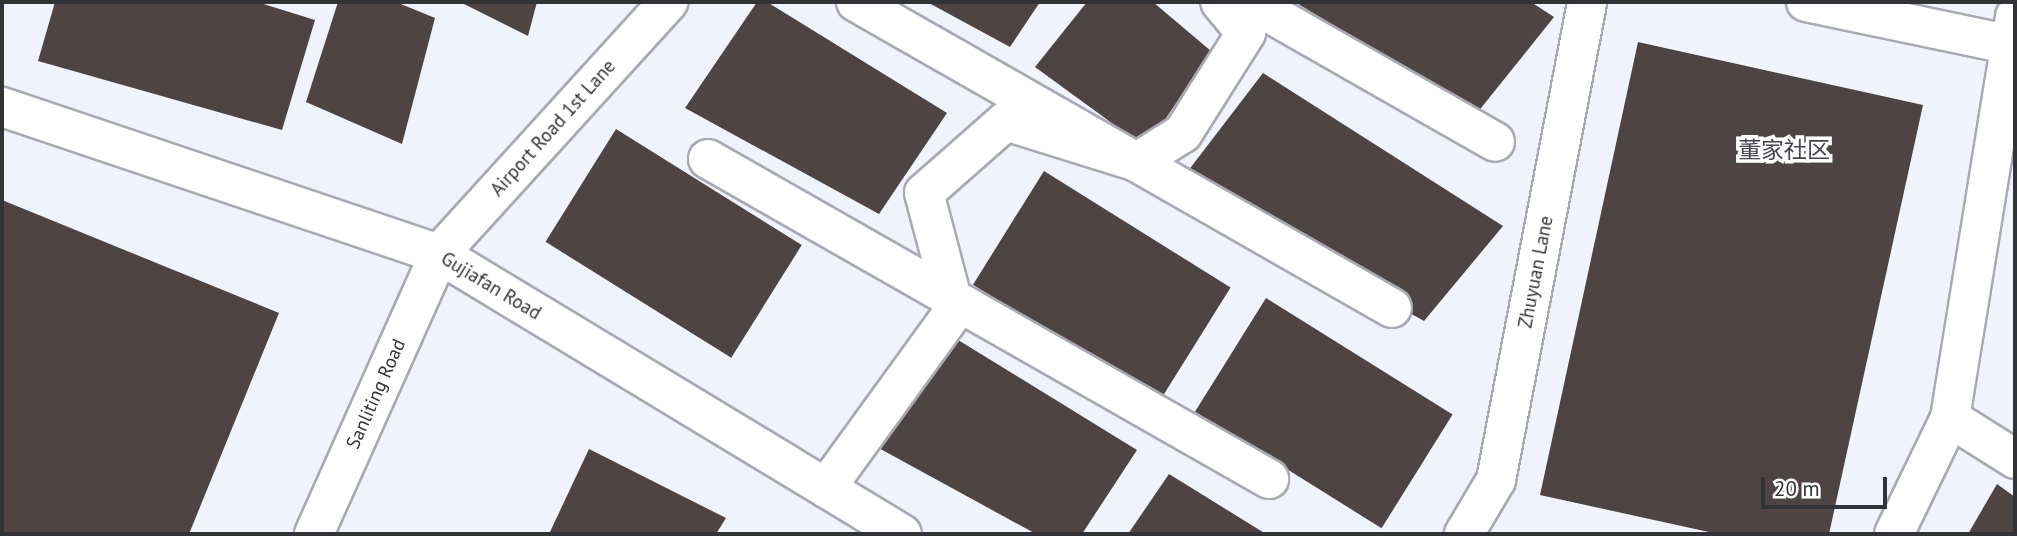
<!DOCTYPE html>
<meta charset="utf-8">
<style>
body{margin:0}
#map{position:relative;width:2017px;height:536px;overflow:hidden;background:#f0f2fc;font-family:"PT Sans","Noto Sans SC",sans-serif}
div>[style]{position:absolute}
.building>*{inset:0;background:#4e4443;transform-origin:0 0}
.roads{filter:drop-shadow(2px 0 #a8a9b3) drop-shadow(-2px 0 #a8a9b3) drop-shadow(0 2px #a8a9b3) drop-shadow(0 -2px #a8a9b3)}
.street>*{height:38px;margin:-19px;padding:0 19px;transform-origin:19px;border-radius:19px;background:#fff}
.secondary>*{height:38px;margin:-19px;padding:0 19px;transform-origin:19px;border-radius:19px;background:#fff}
span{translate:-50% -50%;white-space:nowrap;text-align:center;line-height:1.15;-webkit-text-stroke:7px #fff;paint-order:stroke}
.street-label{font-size:19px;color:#323337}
.quarter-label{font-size:23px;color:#44454e}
.frame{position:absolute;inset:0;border:4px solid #323337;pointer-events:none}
.scale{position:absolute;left:1761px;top:477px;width:126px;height:32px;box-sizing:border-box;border:4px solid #323337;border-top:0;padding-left:9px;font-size:21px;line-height:24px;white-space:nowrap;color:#323337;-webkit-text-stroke:5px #fff;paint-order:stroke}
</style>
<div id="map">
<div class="building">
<div style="clip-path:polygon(55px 2px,257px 2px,315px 20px,282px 130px,38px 61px)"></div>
<div style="clip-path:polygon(338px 2px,396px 2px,435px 18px,402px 144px,306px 102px)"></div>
<div style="clip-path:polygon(460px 2px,537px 2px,528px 36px)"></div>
<div style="clip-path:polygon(757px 2px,767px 2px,947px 113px,879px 214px,685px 108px)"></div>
<div style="clip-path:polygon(927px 2px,1040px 2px,1010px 47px)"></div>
<div style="clip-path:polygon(1087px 2px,1153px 2px,1211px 51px,1146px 148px,1035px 67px)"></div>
<div style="clip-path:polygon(1295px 2px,1531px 2px,1554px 17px,1477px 113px)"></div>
<div style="clip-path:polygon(1638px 42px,1923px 105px,1829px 534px,1718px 534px,1540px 495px)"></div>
<div style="clip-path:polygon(1263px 73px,1503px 226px,1424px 321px,1178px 184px)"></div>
<div style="left:616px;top:129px;width:219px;height:133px;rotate:32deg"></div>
<div style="left:1044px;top:171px;width:220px;height:134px;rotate:32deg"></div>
<div style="clip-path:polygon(2px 200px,279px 313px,189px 534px,2px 534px)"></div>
<div style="left:1266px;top:298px;width:220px;height:134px;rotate:32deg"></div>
<div style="clip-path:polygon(950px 335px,1137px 450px,1082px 534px,1036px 534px,875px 446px)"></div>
<div style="clip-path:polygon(589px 449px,726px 518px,716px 534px,549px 534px)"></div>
<div style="clip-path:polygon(1169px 474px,1266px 534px,1128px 534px)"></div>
<div style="clip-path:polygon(1997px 484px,2015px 497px,2015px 534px,1968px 534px)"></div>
</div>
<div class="roads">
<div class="street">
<div style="left:856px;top:2px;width:617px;rotate:29.72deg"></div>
<div style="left:1250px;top:2px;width:282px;rotate:29.7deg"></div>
<div style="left:1806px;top:2px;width:209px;rotate:11.8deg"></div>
<div style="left:708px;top:159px;width:646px;rotate:29.7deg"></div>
<div style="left:1950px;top:418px;width:77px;rotate:32.2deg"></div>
<div style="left:826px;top:488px;width:220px;rotate:-54.1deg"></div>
<div style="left:955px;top:310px;width:121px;rotate:-104.8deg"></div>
<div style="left:924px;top:193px;width:109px;rotate:-41.3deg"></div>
<div style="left:1006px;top:121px;width:137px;rotate:17.4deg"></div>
<div style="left:1137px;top:162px;width:54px;rotate:-32.2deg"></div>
<div style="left:1183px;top:133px;width:118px;rotate:-57.8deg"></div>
<div style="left:1246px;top:33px;width:40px;rotate:-130deg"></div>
<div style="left:1464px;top:534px;width:63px;rotate:-59.3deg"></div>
<div style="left:1496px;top:480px;width:487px;rotate:-79.2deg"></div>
<div style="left:1894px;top:534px;width:129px;rotate:-64.2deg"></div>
<div style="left:1950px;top:418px;width:407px;rotate:-80.8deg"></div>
</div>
<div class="secondary">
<div style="left:2px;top:107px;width:461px;rotate:18.6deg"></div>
<div style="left:439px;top:254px;width:541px;rotate:31.16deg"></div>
<div style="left:314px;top:534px;width:307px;rotate:-65.9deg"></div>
<div style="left:439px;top:254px;width:341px;rotate:-47.7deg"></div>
</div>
</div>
<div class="street-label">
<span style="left:553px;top:128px;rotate:-48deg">Airport Road 1st Lane</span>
<span style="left:1536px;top:272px;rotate:-79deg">Zhuyuan Lane</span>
<span style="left:491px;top:286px;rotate:31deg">Gujiafan Road</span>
<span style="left:376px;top:394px;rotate:-66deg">Sanliting Road</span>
</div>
<div class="quarter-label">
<span style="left:1784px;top:150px">董家社区</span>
</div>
<div class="frame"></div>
<div class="scale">20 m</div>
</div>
